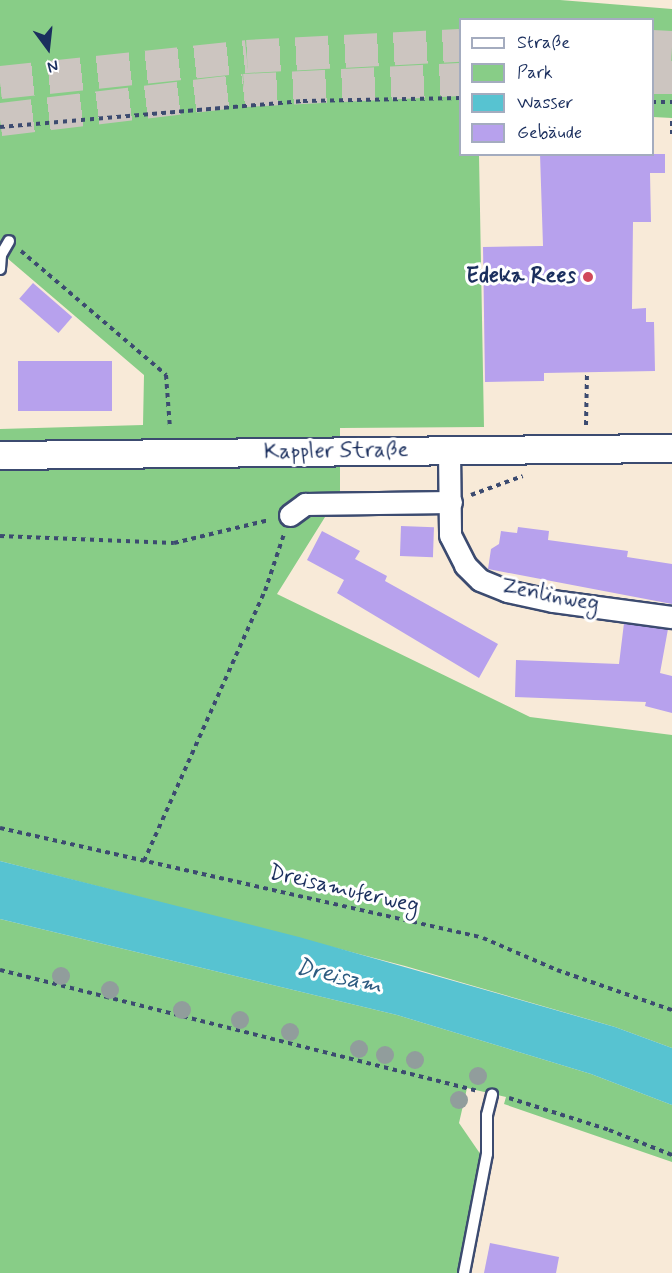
<!DOCTYPE html>
<meta charset="utf-8">
<style>
body{margin:0}
#map{position:relative;width:672px;height:1273px;overflow:hidden;background:#f8ead8;font-family:Mynerve,sans-serif}
div>[style]{position:absolute}
.green>*{inset:0;background:#88cd87}
.water>*{inset:0;background:#57c3d1}
.building>*{inset:0;background:#b7a1ed;transform-origin:0 0}
.trunk-tunnel>*{height:33px;margin-top:-16.5px;transform-origin:0;background:repeating-linear-gradient(90deg,#ccc5c0 0 33px,transparent 0 49px)}
.path>*{height:4px;margin-top:-2px;transform-origin:0;background:repeating-linear-gradient(90deg,#3c4b70 0 4.5px,transparent 0 9px)}
.roads{filter:drop-shadow(2px 0 #3c4b70) drop-shadow(-2px 0 #3c4b70) drop-shadow(0 2px #3c4b70) drop-shadow(0 -2px #3c4b70)}
.service>*{height:10px;margin:-5px;padding:0 5px;transform-origin:5px;border-radius:5px;background:#fff}
.minor>*{height:21px;margin:-10.5px;padding:0 10.5px;transform-origin:10.5px;border-radius:10.5px;background:#fff}
.tertiary>*{height:27px;margin:-13.5px;padding:0 13.5px;transform-origin:13.5px;border-radius:13.5px;background:#fff}
.trees>*{width:18px;height:18px;margin:-9px;border-radius:50%;background:#919d9c}
.dots>*{width:16px;height:16px;translate:-50% -50%;box-sizing:border-box;border:3px solid #fff;border-radius:50%}
span{translate:-50% -50%;white-space:nowrap;text-align:center;line-height:1.15;-webkit-text-stroke:6px #fff;paint-order:stroke}
.poi-label{font-size:22px;color:#1b2f5e;font-weight:700}
.right{translate:-100% -50%;text-align:right}
.street-label{font-size:22px;color:#1b2f5e}
.water-label{font-size:24px;color:#2d5b80;font-style:italic}
.legend{position:absolute;left:459px;top:18px;width:195px;height:138px;box-sizing:border-box;background:#fff;border:2px solid #a4acbf;margin:0;padding:8px 10px;list-style:none;font-size:18px;color:#1b2f5e}
.legend li{display:flex;align-items:center;gap:12px;height:30px}
.legend b{width:30px;border:2px solid #a4acbf}
.north{position:absolute;left:18px;top:18px;width:60px;height:60px;-webkit-text-stroke:4px #fff;paint-order:stroke;rotate:165deg;font-size:16px;font-weight:700;line-height:24px;text-align:center;color:#1b2f5e}
.north::after{content:'';display:block;margin:auto;width:21px;height:27px;background:#1b2f5e;clip-path:polygon(50% 0,100% 100%,50% 72%,0 100%)}
</style>
<div id="map">
<div class="green">
<div style="clip-path:polygon(0 0,560px 0,672px 9px,672px 118px,653px 117px,652px 20px,460px 20px,460px 154px,479px 155px,484px 427px,340px 428px,340px 493px,277px 594px,530px 717px,672px 735px,672px 1048px,615px 1027px,405px 966px,0 861px,0 429px,143px 425px,144px 375px,0 252px)"></div>
<div style="clip-path:polygon(0 919px,397px 1015px,591px 1074px,672px 1105px,672px 1162px,504px 1104px,506px 1097px,467px 1088px,459px 1123px,481px 1155px,459px 1273px,0 1273px)"></div>
</div>
<div class="water">
<div style="clip-path:polygon(0 861px,299px 937px,615px 1027px,672px 1048px,672px 1105px,591px 1074px,397px 1015px,0 919px)"></div>
</div>
<div class="building">
<div style="clip-path:polygon(540px 154px,665px 154px,665px 173px,650px 173px,651px 222px,633px 222px,632px 309px,646px 308px,646px 322px,654px 322px,655px 371px,544px 373px,544px 381px,485px 382px,483px 247px,543px 246px)"></div>
<div style="left:33px;top:283px;width:52px;height:21px;rotate:41deg"></div>
<div style="left:18px;top:361px;width:94px;height:50px"></div>
<div style="left:401px;top:526px;width:33px;height:30px;rotate:2deg"></div>
<div style="clip-path:polygon(518px 527px,549px 531px,548px 540px,628px 551px,627px 557px,672px 564px,672px 604px,488px 569px,491px 549px,499px 544px,501px 531px,517px 533px)"></div>
<div style="clip-path:polygon(322px 531px,360px 551px,355px 559px,387px 576px,385px 581px,498px 644px,479px 678px,337px 593px,344px 580px,307px 560px)"></div>
<div style="clip-path:polygon(624px 623px,668px 629px,660px 673px,672px 676px,672px 713px,645px 706px,646px 702px,515px 697px,516px 660px,619px 664px)"></div>
<div style="clip-path:polygon(490px 1243px,559px 1257px,556px 1273px,484px 1273px)"></div>
</div>
<div class="trunk-tunnel">
<div style="left:652px;top:46px;width:20px;rotate:3deg"></div>
<div style="left:652px;top:77px;width:20px"></div>
<div style="left:0;top:82px;width:248px;rotate:-6deg"></div>
<div style="left:247px;top:56px;width:213px;rotate:-3deg"></div>
<div style="left:0;top:119px;width:246px;rotate:-6.8deg"></div>
<div style="left:244px;top:90px;width:216px;rotate:-2.9deg"></div>
</div>
<div class="path">
<div style="left:652px;top:102px;width:20px"></div>
<div style="left:672px;top:121px;width:13px;rotate:90deg"></div>
<div style="left:0;top:127px;width:304px;rotate:-4.9deg"></div>
<div style="left:303px;top:101px;width:157px;rotate:-1.1deg"></div>
<div style="left:21px;top:251px;width:191px;rotate:40.5deg"></div>
<div style="left:166px;top:375px;width:53px;rotate:85.7deg"></div>
<div style="left:586px;top:425px;width:53px;rotate:-88.9deg"></div>
<div style="left:471px;top:495px;width:55px;rotate:-20.1deg"></div>
<div style="left:0;top:536px;width:174px;rotate:2.3deg"></div>
<div style="left:174px;top:543px;width:98px;rotate:-13.6deg"></div>
<div style="left:0;top:828px;width:495px;rotate:12.8deg"></div>
<div style="left:483px;top:938px;width:81px;rotate:23.4deg"></div>
<div style="left:557px;top:970px;width:122px;rotate:19.2deg"></div>
<div style="left:144px;top:861px;width:296px;rotate:-65.9deg"></div>
<div style="left:265px;top:591px;width:60px;rotate:-71.6deg"></div>
<div style="left:0;top:970px;width:493px;rotate:14.2deg"></div>
<div style="left:509px;top:1098px;width:105px;rotate:17.7deg"></div>
<div style="left:609px;top:1130px;width:68px;rotate:21.6deg"></div>
</div>
<div class="roads">
<div class="service">
<div style="left:0;top:269px;width:14px;rotate:-86deg"></div>
<div style="left:1px;top:255px;width:16px;rotate:-60deg"></div>
<div style="left:464px;top:1273px;width:121px;rotate:-79.1deg"></div>
<div style="left:487px;top:1154px;width:39px;rotate:-90deg"></div>
<div style="left:487px;top:1115px;width:21px;rotate:-76deg"></div>
</div>
<div class="minor">
<div style="left:449px;top:450px;width:85px;rotate:89.3deg"></div>
<div style="left:450px;top:535px;width:34px;rotate:63deg"></div>
<div style="left:465px;top:565px;width:21px;rotate:45deg"></div>
<div style="left:480px;top:580px;width:29px;rotate:22deg"></div>
<div style="left:507px;top:591px;width:47px;rotate:12.3deg"></div>
<div style="left:553px;top:601px;width:120px;rotate:7.7deg"></div>
<div style="left:290px;top:515px;width:19px;rotate:-36deg"></div>
<div style="left:305px;top:504px;width:146px;rotate:-0.8deg"></div>
</div>
<div class="tertiary">
<div style="left:0;top:455px;width:672px;rotate:-0.6deg"></div>
</div>
</div>
<div class="trees">
<div style="left:61px;top:976px"></div>
<div style="left:110px;top:990px"></div>
<div style="left:182px;top:1010px"></div>
<div style="left:240px;top:1020px"></div>
<div style="left:290px;top:1032px"></div>
<div style="left:359px;top:1049px"></div>
<div style="left:385px;top:1055px"></div>
<div style="left:415px;top:1060px"></div>
<div style="left:478px;top:1076px"></div>
<div style="left:459px;top:1100px"></div>
</div>
<div class="dots">
<div style="left:588px;top:277px;background:#d1495b"></div>
</div>
<div class="poi-label">
<span class="right" style="left:576px;top:277px">Edeka Rees</span>
</div>
<div class="street-label">
<span style="left:336px;top:452px;rotate:-1deg">Kappler Straße</span>
<span style="left:550px;top:596px;rotate:11deg">Zenlinweg</span>
<span style="left:344px;top:890px;rotate:13deg">Dreisamuferweg</span>
</div>
<div class="water-label">
<span style="left:339px;top:977px;rotate:13deg">Dreisam</span>
</div>
<ul class="legend">
<li><b style="height:8px;background:#fff"></b>Straße</li>
<li><b style="height:16px;background:#88cd87"></b>Park</li>
<li><b style="height:16px;background:#57c3d1"></b>Wasser</li>
<li><b style="height:16px;background:#b7a1ed"></b>Gebäude</li>
</ul>
<div class="north">N</div>
</div>
